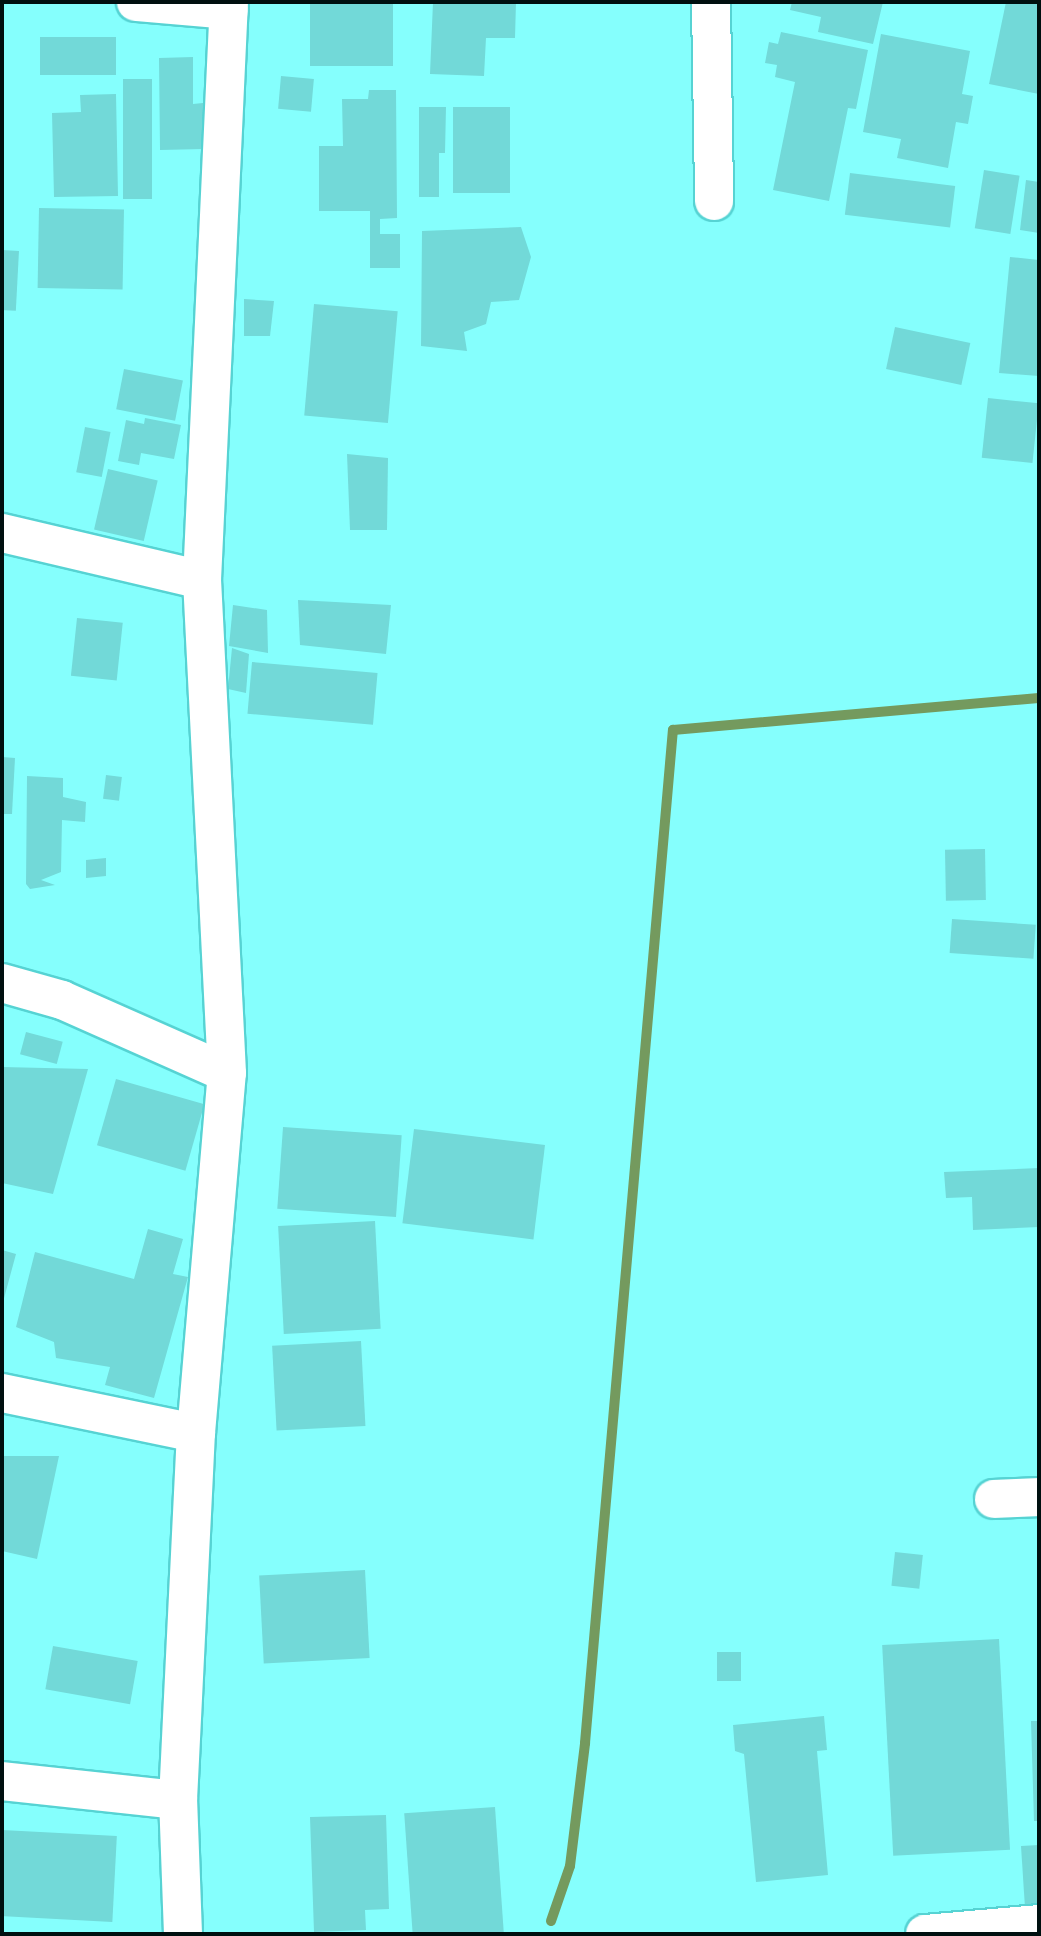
<!DOCTYPE html>
<style>
body{margin:0}
#map{position:relative;width:1041px;height:1936px;overflow:hidden;background:#85fffd;font-family:"Roboto Condensed",sans-serif}
div>[style]{position:absolute}
.stream>*{height:10px;margin:-5px;padding:0 5px;transform-origin:5px;border-radius:5px;background:#749a5e}
.building>*{inset:0;background:#72d9d8;transform-origin:0 0}
.roads{filter:drop-shadow(2px 0 #56d3d3) drop-shadow(-2px 0 #56d3d3) drop-shadow(0 2px #56d3d3) drop-shadow(0 -2px #56d3d3)}
.street>*{height:38px;margin:-19px;padding:0 19px;transform-origin:19px;border-radius:19px;background:#fff}
span{translate:-50% -50%;white-space:nowrap;text-align:center;line-height:1.15;-webkit-text-stroke:7px #fff;paint-order:stroke}
.frame{position:absolute;inset:0;border:4px solid #001010;pointer-events:none}
</style>
<div id="map">
<div class="stream">
<div style="left:551px;top:1921px;width:58px;rotate:-70.9deg"></div>
<div style="left:570px;top:1866px;width:124px;rotate:-83deg"></div>
<div style="left:585px;top:1743px;width:1017px;rotate:-85.04deg"></div>
<div style="left:673px;top:730px;width:367px;rotate:-5deg"></div>
</div>
<div class="building">
<div style="left:310px;top:2px;width:83px;height:64px"></div>
<div style="clip-path:polygon(433px 2px,516px 2px,515px 38px,486px 38px,484px 76px,430px 74px)"></div>
<div style="clip-path:polygon(792px 2px,883px 2px,873px 44px,818px 32px,821px 17px,790px 10px)"></div>
<div style="clip-path:polygon(1006px 2px,1039px 2px,1039px 94px,989px 84px)"></div>
<div style="clip-path:polygon(781px 32px,868px 50px,856px 109px,848px 108px,829px 201px,773px 190px,795px 82px,775px 77px,777px 65px,765px 63px,769px 42px,778px 44px)"></div>
<div style="clip-path:polygon(881px 34px,970px 51px,962px 94px,973px 96px,968px 124px,956px 122px,948px 168px,897px 158px,901px 139px,863px 132px)"></div>
<div style="left:116px;top:37px;width:38px;height:76px;rotate:90deg"></div>
<div style="clip-path:polygon(193px 57px,193px 104px,203px 103px,204px 149px,160px 150px,159px 58px)"></div>
<div style="left:281px;top:76px;width:33px;height:33px;rotate:5deg"></div>
<div style="left:123px;top:79px;width:29px;height:120px"></div>
<div style="clip-path:polygon(369px 90px,396px 90px,397px 218px,380px 219px,380px 234px,400px 234px,400px 268px,370px 268px,370px 211px,319px 211px,319px 146px,343px 146px,342px 99px,368px 99px)"></div>
<div style="clip-path:polygon(116px 94px,118px 196px,54px 197px,52px 113px,81px 112px,80px 95px)"></div>
<div style="clip-path:polygon(419px 107px,446px 107px,445px 153px,439px 153px,439px 197px,419px 197px)"></div>
<div style="left:510px;top:107px;width:86px;height:57px;rotate:90deg"></div>
<div style="left:984px;top:170px;width:36px;height:59px;rotate:9deg"></div>
<div style="left:850px;top:173px;width:106px;height:42px;rotate:7deg"></div>
<div style="clip-path:polygon(1026px 180px,1039px 182px,1039px 233px,1020px 230px)"></div>
<div style="left:39px;top:208px;width:85px;height:80px;rotate:1deg"></div>
<div style="clip-path:polygon(521px 227px,531px 257px,519px 300px,491px 302px,486px 324px,464px 332px,467px 351px,421px 346px,422px 231px)"></div>
<div style="left:2px;top:250px;width:17px;height:60px;rotate:3deg"></div>
<div style="clip-path:polygon(1010px 257px,1039px 260px,1039px 376px,999px 373px)"></div>
<div style="clip-path:polygon(244px 299px,274px 301px,270px 336px,244px 336px)"></div>
<div style="left:314px;top:304px;width:84px;height:112px;rotate:5deg"></div>
<div style="left:895px;top:327px;width:77px;height:43px;rotate:12deg"></div>
<div style="left:124px;top:369px;width:60px;height:41px;rotate:11deg"></div>
<div style="left:988px;top:398px;width:51px;height:60px;rotate:6deg"></div>
<div style="clip-path:polygon(145px 418px,181px 425px,174px 459px,141px 453px,139px 465px,118px 461px,126px 420px,144px 424px)"></div>
<div style="left:85px;top:427px;width:26px;height:46px;rotate:11deg"></div>
<div style="clip-path:polygon(347px 454px,388px 458px,387px 530px,350px 530px)"></div>
<div style="left:108px;top:469px;width:51px;height:62px;rotate:13deg"></div>
<div style="clip-path:polygon(298px 600px,391px 605px,386px 654px,300px 645px)"></div>
<div style="clip-path:polygon(233px 605px,267px 610px,268px 653px,229px 646px)"></div>
<div style="left:77px;top:618px;width:46px;height:58px;rotate:6deg"></div>
<div style="clip-path:polygon(232px 648px,249px 654px,246px 693px,228px 689px)"></div>
<div style="left:252px;top:662px;width:126px;height:52px;rotate:5deg"></div>
<div style="clip-path:polygon(2px 757px,15px 758px,12px 814px,2px 814px)"></div>
<div style="left:106px;top:775px;width:16px;height:24px;rotate:7deg"></div>
<div style="clip-path:polygon(27px 776px,63px 778px,63px 797px,86px 802px,85px 822px,62px 820px,61px 872px,41px 880px,55px 885px,30px 889px,26px 884px)"></div>
<div style="left:985px;top:849px;width:51px;height:40px;rotate:89deg"></div>
<div style="clip-path:polygon(106px 858px,106px 876px,86px 878px,86px 860px)"></div>
<div style="left:952px;top:919px;width:84px;height:34px;rotate:4deg"></div>
<div style="left:26px;top:1032px;width:38px;height:23px;rotate:15deg"></div>
<div style="clip-path:polygon(2px 1067px,88px 1069px,53px 1194px,2px 1183px)"></div>
<div style="left:116px;top:1079px;width:92px;height:69px;rotate:16deg"></div>
<div style="left:283px;top:1127px;width:119px;height:82px;rotate:4deg"></div>
<div style="left:414px;top:1129px;width:132px;height:95px;rotate:7deg"></div>
<div style="clip-path:polygon(1039px 1168px,1039px 1227px,973px 1230px,972px 1197px,946px 1198px,944px 1172px)"></div>
<div style="left:375px;top:1221px;width:108px;height:97px;rotate:87deg"></div>
<div style="clip-path:polygon(148px 1229px,183px 1239px,173px 1274px,188px 1277px,154px 1398px,105px 1385px,110px 1367px,56px 1358px,54px 1342px,16px 1327px,35px 1252px,134px 1279px)"></div>
<div style="clip-path:polygon(2px 1250px,16px 1254px,3px 1302px,2px 1302px)"></div>
<div style="left:361px;top:1341px;width:85px;height:89px;rotate:87deg"></div>
<div style="clip-path:polygon(2px 1456px,59px 1456px,37px 1559px,2px 1551px)"></div>
<div style="left:895px;top:1552px;width:28px;height:34px;rotate:6deg"></div>
<div style="left:365px;top:1570px;width:88px;height:106px;rotate:87deg"></div>
<div style="left:999px;top:1639px;width:211px;height:117px;rotate:87deg"></div>
<div style="left:53px;top:1646px;width:86px;height:44px;rotate:10deg"></div>
<div style="left:717px;top:1652px;width:24px;height:29px"></div>
<div style="clip-path:polygon(824px 1716px,827px 1750px,817px 1751px,828px 1875px,756px 1882px,744px 1754px,735px 1751px,733px 1725px)"></div>
<div style="clip-path:polygon(1031px 1721px,1039px 1721px,1039px 1821px,1034px 1821px)"></div>
<div style="left:495px;top:1807px;width:127px;height:91px;rotate:86deg"></div>
<div style="clip-path:polygon(386px 1815px,389px 1909px,365px 1910px,366px 1930px,314px 1932px,310px 1817px)"></div>
<div style="left:2px;top:1830px;width:115px;height:86px;rotate:3deg"></div>
<div style="clip-path:polygon(1039px 1845px,1039px 1907px,1025px 1908px,1021px 1846px)"></div>
</div>
<div class="roads">
<div class="street">
<div style="left:136px;top:2px;width:93px;rotate:4.9deg"></div>
<div style="left:711px;top:2px;width:199px;rotate:89.1deg"></div>
<div style="left:2px;top:533px;width:205px;rotate:13.2deg"></div>
<div style="left:2px;top:983px;width:62px;rotate:15.8deg"></div>
<div style="left:62px;top:1000px;width:180px;rotate:23.9deg"></div>
<div style="left:2px;top:1393px;width:198px;rotate:11.7deg"></div>
<div style="left:994px;top:1499px;width:45px;rotate:-2.5deg"></div>
<div style="left:2px;top:1781px;width:177px;rotate:6.2deg"></div>
<div style="left:183px;top:1934px;width:134px;rotate:-92.1deg"></div>
<div style="left:178px;top:1800px;width:367px;rotate:-87.2deg"></div>
<div style="left:196px;top:1433px;width:361px;rotate:-85.1deg"></div>
<div style="left:227px;top:1073px;width:494px;rotate:-92.9deg"></div>
<div style="left:202px;top:580px;width:579px;rotate:-87.33deg"></div>
<div style="left:925px;top:1934px;width:114px;rotate:-5deg"></div>
</div>
</div>
<div class="frame"></div>
</div>
